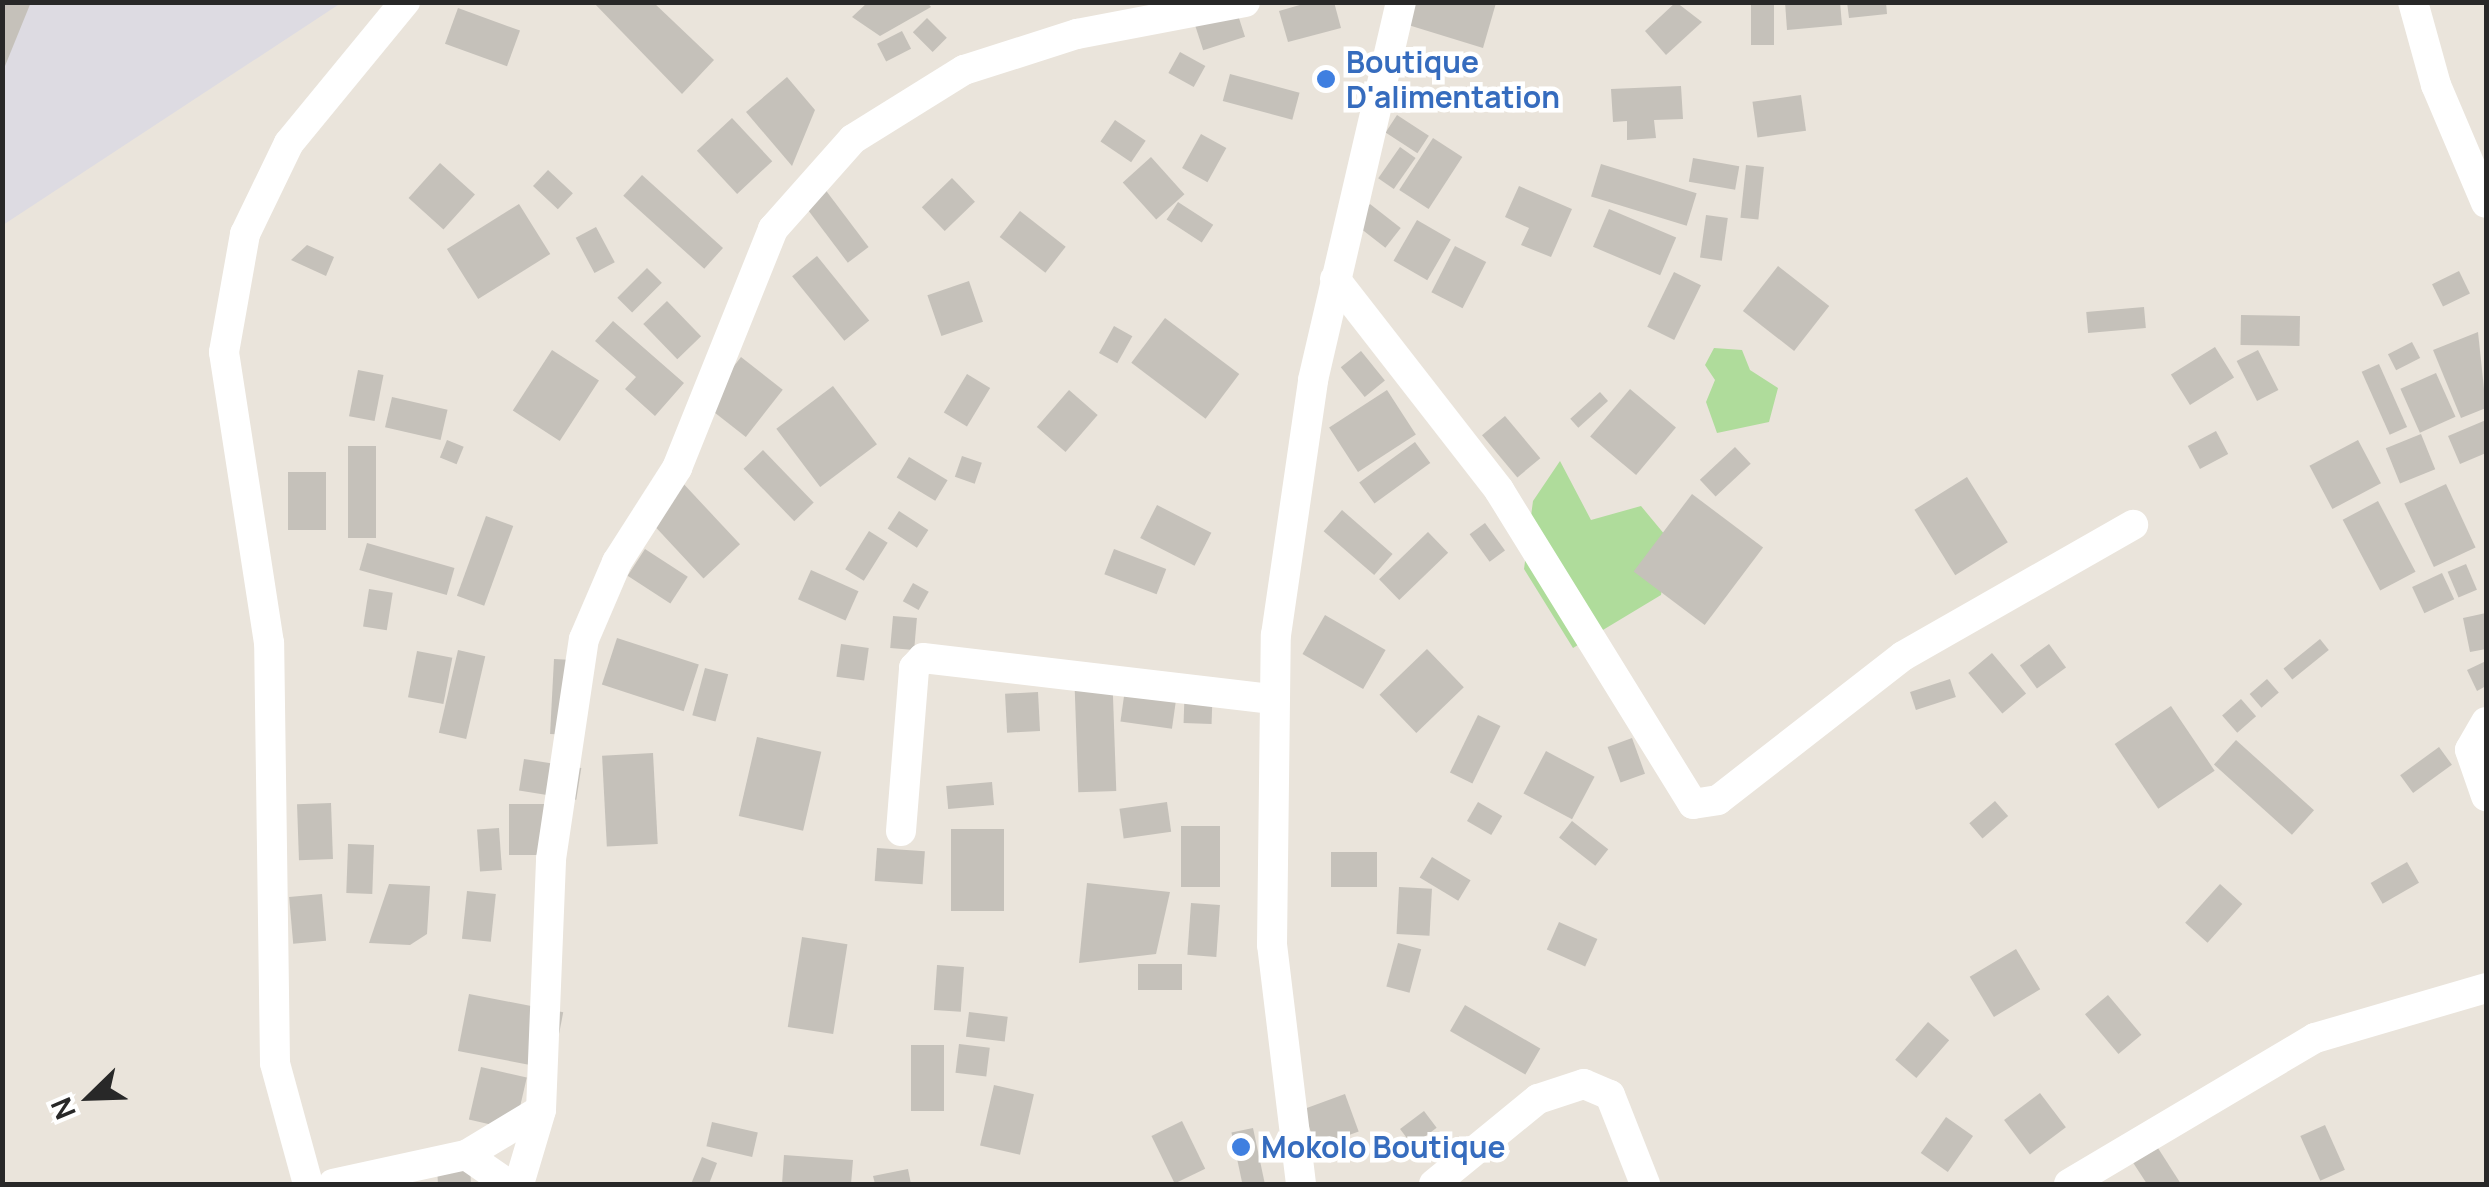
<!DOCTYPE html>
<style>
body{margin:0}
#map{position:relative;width:2489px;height:1187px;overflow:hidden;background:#eae4db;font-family:Manrope,sans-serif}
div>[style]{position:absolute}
.industrial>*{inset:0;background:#dddbe2}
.green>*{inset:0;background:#afdc9b}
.building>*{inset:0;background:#c5c1ba;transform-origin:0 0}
.minor>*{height:30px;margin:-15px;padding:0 15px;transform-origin:15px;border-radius:15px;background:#fff}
.dots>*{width:28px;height:28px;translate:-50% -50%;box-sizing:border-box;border:5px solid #fff;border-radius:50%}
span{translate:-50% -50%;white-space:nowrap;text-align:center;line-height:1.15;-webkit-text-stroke:9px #fff;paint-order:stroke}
.shop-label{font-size:30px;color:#366cbe;font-weight:700}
.left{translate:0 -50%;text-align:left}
.frame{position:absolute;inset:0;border:5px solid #282828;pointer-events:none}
.north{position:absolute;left:40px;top:1047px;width:100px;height:100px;-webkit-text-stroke:8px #fff;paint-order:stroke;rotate:247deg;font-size:28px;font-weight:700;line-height:40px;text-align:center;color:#282828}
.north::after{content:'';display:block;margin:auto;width:35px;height:45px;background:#282828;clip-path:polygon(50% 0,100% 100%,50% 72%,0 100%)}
</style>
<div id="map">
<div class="industrial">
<div style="clip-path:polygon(3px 3px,341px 3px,3px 225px)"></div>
</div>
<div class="green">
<div style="clip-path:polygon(1714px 348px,1742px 350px,1750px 370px,1778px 388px,1769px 422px,1717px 433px,1706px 402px,1715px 380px,1705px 365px)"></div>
<div style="clip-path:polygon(1560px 461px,1591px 520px,1641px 506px,1670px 541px,1661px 595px,1573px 648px,1524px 569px,1533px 501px)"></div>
</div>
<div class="building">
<div style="clip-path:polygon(3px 2px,31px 2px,3px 71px)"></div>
<div style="clip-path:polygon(593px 2px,653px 2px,714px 60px,682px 94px)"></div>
<div style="clip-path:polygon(868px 2px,927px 2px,931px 7px,880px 36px,852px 17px)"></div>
<div style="clip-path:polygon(1310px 2px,1334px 2px,1341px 28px,1288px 42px,1279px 11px)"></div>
<div style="clip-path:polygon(1411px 2px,1493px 2px,1496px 3px,1483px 48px,1405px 24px)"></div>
<div style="clip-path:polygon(1676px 2px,1702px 22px,1666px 55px,1645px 31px)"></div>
<div style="left:1751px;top:2px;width:23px;height:43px"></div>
<div style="clip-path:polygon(1785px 2px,1840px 2px,1842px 25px,1787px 30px)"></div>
<div style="clip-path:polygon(1847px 2px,1886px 2px,1887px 14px,1849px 18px)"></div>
<div style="left:458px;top:8px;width:66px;height:38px;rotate:20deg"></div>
<div style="left:1237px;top:12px;width:26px;height:44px;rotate:72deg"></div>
<div style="left:927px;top:18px;width:28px;height:20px;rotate:45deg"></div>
<div style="left:902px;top:31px;width:20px;height:28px;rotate:63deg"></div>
<div style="left:1180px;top:52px;width:29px;height:24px;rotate:29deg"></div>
<div style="left:1230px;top:74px;width:72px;height:28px;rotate:15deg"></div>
<div style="clip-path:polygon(787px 77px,815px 110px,792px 166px,746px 112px)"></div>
<div style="clip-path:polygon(1681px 86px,1683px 119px,1654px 120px,1656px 138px,1627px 140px,1627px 121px,1613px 122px,1611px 89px)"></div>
<div style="left:1801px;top:95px;width:36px;height:49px;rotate:82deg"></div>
<div style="left:1397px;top:115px;width:38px;height:21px;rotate:33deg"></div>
<div style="left:732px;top:118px;width:59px;height:48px;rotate:47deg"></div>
<div style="left:1115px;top:120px;width:37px;height:26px;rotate:34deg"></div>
<div style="left:1201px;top:134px;width:29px;height:39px;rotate:29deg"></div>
<div style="left:1433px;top:138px;width:35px;height:62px;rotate:33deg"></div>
<div style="left:1400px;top:147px;width:19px;height:38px;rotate:35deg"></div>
<div style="left:1151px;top:157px;width:50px;height:38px;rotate:48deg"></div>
<div style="left:1693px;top:158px;width:47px;height:24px;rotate:10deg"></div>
<div style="left:440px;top:163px;width:47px;height:47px;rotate:42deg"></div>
<div style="left:1601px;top:164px;width:100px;height:34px;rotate:17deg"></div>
<div style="left:1746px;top:165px;width:18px;height:53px;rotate:6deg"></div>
<div style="left:548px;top:170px;width:34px;height:22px;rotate:43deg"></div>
<div style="left:642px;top:175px;width:109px;height:28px;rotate:42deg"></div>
<div style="left:952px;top:178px;width:33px;height:42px;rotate:46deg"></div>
<div style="left:818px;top:180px;width:84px;height:26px;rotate:53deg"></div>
<div style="clip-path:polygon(1519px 186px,1572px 209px,1551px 257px,1521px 245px,1529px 228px,1505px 217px)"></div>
<div style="left:1178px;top:202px;width:42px;height:21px;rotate:33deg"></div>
<div style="left:519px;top:204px;width:59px;height:85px;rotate:58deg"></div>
<div style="left:1370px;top:204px;width:39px;height:25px;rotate:38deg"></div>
<div style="left:1609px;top:209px;width:73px;height:41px;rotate:23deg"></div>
<div style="left:1020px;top:211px;width:58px;height:33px;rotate:38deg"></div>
<div style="left:1706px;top:215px;width:22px;height:43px;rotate:8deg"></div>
<div style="left:1417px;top:220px;width:39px;height:47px;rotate:30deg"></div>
<div style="left:596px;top:227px;width:40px;height:23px;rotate:62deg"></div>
<div style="clip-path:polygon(307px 245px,334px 257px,326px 276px,291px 260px)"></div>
<div style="left:1455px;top:246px;width:35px;height:52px;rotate:27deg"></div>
<div style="left:817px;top:256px;width:83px;height:32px;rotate:51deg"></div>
<div style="left:1778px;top:266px;width:65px;height:57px;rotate:38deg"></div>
<div style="left:647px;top:268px;width:21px;height:42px;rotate:45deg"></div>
<div style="left:2459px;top:271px;width:25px;height:30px;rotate:64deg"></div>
<div style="left:1674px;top:272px;width:30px;height:61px;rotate:26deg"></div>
<div style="left:969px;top:281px;width:43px;height:44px;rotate:71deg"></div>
<div style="left:667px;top:301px;width:49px;height:33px;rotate:46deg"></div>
<div style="left:2144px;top:307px;width:21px;height:58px;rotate:85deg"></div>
<div style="left:2241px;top:315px;width:59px;height:30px;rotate:1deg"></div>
<div style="left:1165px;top:318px;width:93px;height:56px;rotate:37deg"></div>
<div style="clip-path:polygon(613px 321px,684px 383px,655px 416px,625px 389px,636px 377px,595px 341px)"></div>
<div style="left:1114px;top:326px;width:21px;height:31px;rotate:29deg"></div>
<div style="clip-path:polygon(2478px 332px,2486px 408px,2461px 418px,2433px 350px)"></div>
<div style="left:2412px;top:342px;width:18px;height:27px;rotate:63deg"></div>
<div style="left:2215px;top:347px;width:36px;height:52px;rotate:58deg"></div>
<div style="left:552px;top:350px;width:56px;height:72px;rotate:33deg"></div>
<div style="left:2258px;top:350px;width:45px;height:24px;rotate:63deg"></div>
<div style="left:1361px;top:351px;width:38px;height:26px;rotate:51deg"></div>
<div style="left:741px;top:357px;width:53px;height:60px;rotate:38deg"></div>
<div style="left:2379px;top:364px;width:69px;height:19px;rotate:66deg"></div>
<div style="left:358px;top:370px;width:26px;height:47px;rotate:11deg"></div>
<div style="left:2436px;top:373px;width:48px;height:39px;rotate:66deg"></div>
<div style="left:967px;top:374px;width:27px;height:45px;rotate:31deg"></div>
<div style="left:833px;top:386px;width:73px;height:71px;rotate:53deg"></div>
<div style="left:1630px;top:389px;width:60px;height:62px;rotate:40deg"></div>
<div style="left:1069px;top:390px;width:38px;height:49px;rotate:41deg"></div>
<div style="left:1387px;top:390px;width:53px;height:69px;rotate:57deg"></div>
<div style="left:1600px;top:392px;width:12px;height:40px;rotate:48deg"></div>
<div style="left:392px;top:397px;width:57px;height:31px;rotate:13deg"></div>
<div style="left:1505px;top:416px;width:55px;height:30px;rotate:50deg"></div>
<div style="clip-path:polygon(2486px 420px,2486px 453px,2460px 464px,2448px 436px)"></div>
<div style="left:2216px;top:431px;width:26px;height:32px;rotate:62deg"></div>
<div style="left:2421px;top:434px;width:38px;height:38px;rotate:68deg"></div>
<div style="left:447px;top:440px;width:18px;height:19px;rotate:22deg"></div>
<div style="left:2358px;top:440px;width:49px;height:55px;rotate:62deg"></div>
<div style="left:1415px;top:442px;width:26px;height:69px;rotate:54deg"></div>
<div style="left:348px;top:446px;width:28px;height:92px"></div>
<div style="left:1735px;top:447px;width:23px;height:48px;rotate:47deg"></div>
<div style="left:763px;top:450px;width:73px;height:27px;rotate:46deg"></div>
<div style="left:962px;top:456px;width:21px;height:22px;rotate:19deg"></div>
<div style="left:909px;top:457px;width:45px;height:24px;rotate:31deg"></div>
<div style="left:288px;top:472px;width:38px;height:58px"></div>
<div style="left:1967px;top:477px;width:77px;height:62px;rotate:58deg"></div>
<div style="left:680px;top:480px;width:88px;height:50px;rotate:47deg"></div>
<div style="left:2446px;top:484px;width:70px;height:46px;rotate:65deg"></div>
<div style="left:1692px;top:494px;width:89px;height:97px;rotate:37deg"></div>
<div style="left:2378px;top:501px;width:80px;height:40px;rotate:62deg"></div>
<div style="left:1157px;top:505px;width:61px;height:37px;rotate:27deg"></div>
<div style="left:1342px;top:510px;width:67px;height:28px;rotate:41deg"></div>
<div style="left:899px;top:511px;width:35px;height:21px;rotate:33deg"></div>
<div style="left:486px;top:516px;width:29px;height:85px;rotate:20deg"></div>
<div style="left:1485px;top:523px;width:34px;height:19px;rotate:54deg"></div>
<div style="left:869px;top:531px;width:22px;height:45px;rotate:32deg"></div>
<div style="left:1428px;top:532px;width:29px;height:68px;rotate:46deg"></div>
<div style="left:367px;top:543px;width:91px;height:28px;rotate:16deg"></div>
<div style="left:645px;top:549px;width:51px;height:32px;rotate:33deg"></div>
<div style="left:1114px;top:549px;width:56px;height:27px;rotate:21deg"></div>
<div style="left:2466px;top:564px;width:28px;height:20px;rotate:67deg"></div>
<div style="left:811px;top:570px;width:52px;height:32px;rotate:24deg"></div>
<div style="left:2442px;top:573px;width:29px;height:33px;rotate:65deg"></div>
<div style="left:913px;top:583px;width:18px;height:21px;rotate:29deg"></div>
<div style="left:369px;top:589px;width:24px;height:38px;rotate:9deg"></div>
<div style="clip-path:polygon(2486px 613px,2486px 649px,2470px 652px,2463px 618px)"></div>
<div style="left:1325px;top:615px;width:70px;height:45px;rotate:30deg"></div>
<div style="left:893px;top:616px;width:24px;height:32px;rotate:5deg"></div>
<div style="left:617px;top:638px;width:86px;height:49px;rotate:18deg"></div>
<div style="left:2320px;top:639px;width:14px;height:47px;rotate:51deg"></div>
<div style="left:841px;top:644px;width:28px;height:33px;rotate:8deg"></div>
<div style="left:2049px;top:644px;width:29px;height:36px;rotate:54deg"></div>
<div style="left:1427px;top:649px;width:53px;height:66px;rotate:46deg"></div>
<div style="left:458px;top:650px;width:28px;height:85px;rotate:13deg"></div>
<div style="left:417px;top:651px;width:36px;height:47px;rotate:11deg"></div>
<div style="left:1992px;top:653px;width:53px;height:31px;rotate:50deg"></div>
<div style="left:554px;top:659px;width:33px;height:75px;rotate:3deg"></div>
<div style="clip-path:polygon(2486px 661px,2486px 686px,2477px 691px,2467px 670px)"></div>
<div style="left:705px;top:668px;width:24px;height:49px;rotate:15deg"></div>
<div style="left:1112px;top:668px;width:123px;height:38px;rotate:88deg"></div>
<div style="left:1127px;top:675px;width:52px;height:47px;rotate:8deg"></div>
<div style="left:1950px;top:679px;width:19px;height:42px;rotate:72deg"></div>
<div style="left:2267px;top:679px;width:18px;height:23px;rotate:49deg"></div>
<div style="left:1185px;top:682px;width:28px;height:41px;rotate:2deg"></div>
<div style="left:1038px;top:692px;width:39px;height:33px;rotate:87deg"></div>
<div style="left:2241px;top:699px;width:23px;height:25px;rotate:49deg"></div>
<div style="left:2171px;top:706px;width:78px;height:68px;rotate:56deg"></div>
<div style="left:1478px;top:715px;width:25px;height:64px;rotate:26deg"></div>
<div style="left:757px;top:737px;width:66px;height:81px;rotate:13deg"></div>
<div style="left:1632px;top:738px;width:38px;height:26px;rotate:70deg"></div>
<div style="left:2236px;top:740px;width:105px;height:33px;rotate:42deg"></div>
<div style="left:2439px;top:747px;width:22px;height:48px;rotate:54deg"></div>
<div style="left:1546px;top:751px;width:55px;height:48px;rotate:28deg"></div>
<div style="left:653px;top:753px;width:91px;height:51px;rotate:87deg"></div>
<div style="left:524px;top:759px;width:58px;height:32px;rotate:9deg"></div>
<div style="left:992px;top:782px;width:23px;height:46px;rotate:85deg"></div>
<div style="left:1995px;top:801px;width:20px;height:34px;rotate:49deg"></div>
<div style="left:1167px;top:802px;width:30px;height:48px;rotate:82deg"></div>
<div style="left:1478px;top:802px;width:28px;height:22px;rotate:30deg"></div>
<div style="left:331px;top:803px;width:56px;height:34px;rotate:88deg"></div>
<div style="left:509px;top:804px;width:37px;height:51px"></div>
<div style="left:1572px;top:821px;width:46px;height:21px;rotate:38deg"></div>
<div style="left:1181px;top:826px;width:39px;height:61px"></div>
<div style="left:499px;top:828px;width:42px;height:22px;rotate:86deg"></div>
<div style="left:951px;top:829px;width:53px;height:82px"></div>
<div style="left:348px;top:844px;width:26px;height:49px;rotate:2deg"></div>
<div style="left:877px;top:848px;width:48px;height:33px;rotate:4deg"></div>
<div style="left:1331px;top:852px;width:46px;height:35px"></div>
<div style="left:1432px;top:857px;width:45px;height:24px;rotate:31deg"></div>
<div style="left:2407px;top:862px;width:24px;height:42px;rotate:60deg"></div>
<div style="clip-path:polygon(1087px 883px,1170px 892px,1156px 954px,1079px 963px)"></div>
<div style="clip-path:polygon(389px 884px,430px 886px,427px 934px,410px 945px,369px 943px)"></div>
<div style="left:2220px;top:884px;width:30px;height:52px;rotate:42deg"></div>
<div style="left:1399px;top:887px;width:33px;height:47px;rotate:3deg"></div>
<div style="left:467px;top:891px;width:29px;height:48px;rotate:6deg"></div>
<div style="left:322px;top:894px;width:47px;height:33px;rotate:85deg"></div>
<div style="left:1191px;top:903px;width:29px;height:52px;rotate:4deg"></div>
<div style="left:1559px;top:922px;width:42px;height:30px;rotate:24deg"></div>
<div style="left:802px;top:937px;width:46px;height:91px;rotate:9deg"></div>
<div style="left:1398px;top:943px;width:24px;height:45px;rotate:15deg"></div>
<div style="left:2016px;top:949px;width:47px;height:54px;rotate:59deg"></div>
<div style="left:1138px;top:964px;width:44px;height:26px"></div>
<div style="left:937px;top:965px;width:27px;height:45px;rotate:4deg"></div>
<div style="left:469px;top:994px;width:96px;height:58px;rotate:11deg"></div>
<div style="left:2108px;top:995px;width:52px;height:30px;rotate:50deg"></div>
<div style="left:1465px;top:1005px;width:87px;height:30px;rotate:30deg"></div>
<div style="left:969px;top:1012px;width:39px;height:25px;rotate:7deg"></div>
<div style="left:1928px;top:1022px;width:28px;height:50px;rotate:41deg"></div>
<div style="left:959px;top:1044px;width:31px;height:29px;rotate:7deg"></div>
<div style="left:911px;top:1045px;width:33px;height:66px"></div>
<div style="left:481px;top:1067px;width:47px;height:54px;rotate:13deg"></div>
<div style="left:994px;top:1085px;width:41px;height:62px;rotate:13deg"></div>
<div style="left:2040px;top:1093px;width:43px;height:45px;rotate:53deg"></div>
<div style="left:1345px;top:1094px;width:40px;height:45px;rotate:70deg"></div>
<div style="left:1424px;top:1111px;width:21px;height:30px;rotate:53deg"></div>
<div style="left:1946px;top:1117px;width:33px;height:44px;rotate:35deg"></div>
<div style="left:1182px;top:1121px;width:53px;height:34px;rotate:64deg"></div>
<div style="left:712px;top:1122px;width:47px;height:25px;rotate:13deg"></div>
<div style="left:2325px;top:1125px;width:49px;height:27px;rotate:66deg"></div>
<div style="left:1253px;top:1128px;width:57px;height:22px;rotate:78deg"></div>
<div style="clip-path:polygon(2156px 1145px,2181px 1184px,2147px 1184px,2132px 1161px)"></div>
<div style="left:469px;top:1146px;width:38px;height:33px;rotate:87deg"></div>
<div style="clip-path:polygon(784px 1155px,853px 1160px,851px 1184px,782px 1184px)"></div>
<div style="clip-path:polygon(702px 1157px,717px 1163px,709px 1184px,691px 1184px)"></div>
<div style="clip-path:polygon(908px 1169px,911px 1184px,875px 1184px,873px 1176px)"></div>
</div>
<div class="minor">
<div style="left:2413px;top:2px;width:86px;rotate:74.5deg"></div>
<div style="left:2436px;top:85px;width:128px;rotate:67deg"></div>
<div style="left:1335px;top:279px;width:267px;rotate:52.1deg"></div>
<div style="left:1499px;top:490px;width:369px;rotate:58.3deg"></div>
<div style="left:1693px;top:804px;width:25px;rotate:-9deg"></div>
<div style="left:1718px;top:800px;width:234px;rotate:-37.9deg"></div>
<div style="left:1903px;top:656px;width:265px;rotate:-29.7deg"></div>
<div style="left:2486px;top:722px;width:32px;rotate:120deg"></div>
<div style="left:2470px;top:750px;width:49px;rotate:70.8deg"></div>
<div style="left:901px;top:831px;width:164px;rotate:-85.4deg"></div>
<div style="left:914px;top:668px;width:13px;rotate:-48deg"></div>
<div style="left:923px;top:658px;width:352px;rotate:6.7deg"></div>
<div style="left:466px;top:1155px;width:51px;rotate:34.6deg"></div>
<div style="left:308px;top:1184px;width:125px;rotate:-105.3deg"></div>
<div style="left:275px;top:1063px;width:420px;rotate:-90.8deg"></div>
<div style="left:269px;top:643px;width:294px;rotate:-98.8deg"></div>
<div style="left:224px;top:352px;width:120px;rotate:-79.9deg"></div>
<div style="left:245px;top:234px;width:101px;rotate:-64.2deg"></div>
<div style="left:289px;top:143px;width:183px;rotate:-50.6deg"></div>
<div style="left:333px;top:1184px;width:136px;rotate:-12.3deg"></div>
<div style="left:466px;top:1155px;width:87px;rotate:-31deg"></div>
<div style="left:519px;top:1184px;width:77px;rotate:-73.4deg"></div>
<div style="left:541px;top:1110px;width:251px;rotate:-87.7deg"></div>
<div style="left:551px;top:859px;width:222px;rotate:-81.5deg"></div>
<div style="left:584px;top:639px;width:84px;rotate:-66.8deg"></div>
<div style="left:617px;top:562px;width:112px;rotate:-57.4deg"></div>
<div style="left:677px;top:468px;width:258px;rotate:-68.1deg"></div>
<div style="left:773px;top:229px;width:120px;rotate:-48.4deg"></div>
<div style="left:853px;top:139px;width:131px;rotate:-31.9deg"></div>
<div style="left:964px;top:70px;width:119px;rotate:-17.7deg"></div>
<div style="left:1077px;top:34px;width:171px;rotate:-10.8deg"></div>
<div style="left:1301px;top:1184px;width:241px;rotate:-96.9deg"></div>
<div style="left:1272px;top:945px;width:310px;rotate:-89.3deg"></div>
<div style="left:1276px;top:635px;width:258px;rotate:-81.7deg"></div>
<div style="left:1313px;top:380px;width:388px;rotate:-76.9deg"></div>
<div style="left:1434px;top:1184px;width:134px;rotate:-39.3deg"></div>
<div style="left:1538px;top:1099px;width:48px;rotate:-18.1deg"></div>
<div style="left:1584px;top:1084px;width:28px;rotate:23deg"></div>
<div style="left:1610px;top:1095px;width:96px;rotate:68.5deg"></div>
<div style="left:2069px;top:1184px;width:286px;rotate:-30.7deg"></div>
<div style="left:2315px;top:1038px;width:178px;rotate:-16.3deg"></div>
</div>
<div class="dots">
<div style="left:1326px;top:79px;background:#3f7fe0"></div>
<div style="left:1241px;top:1147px;background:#3f7fe0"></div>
</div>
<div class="shop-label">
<span class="left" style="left:1346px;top:79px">Boutique<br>D'alimentation</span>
<span class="left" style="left:1261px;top:1147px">Mokolo Boutique</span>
</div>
<div class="frame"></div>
<div class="north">N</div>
</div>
